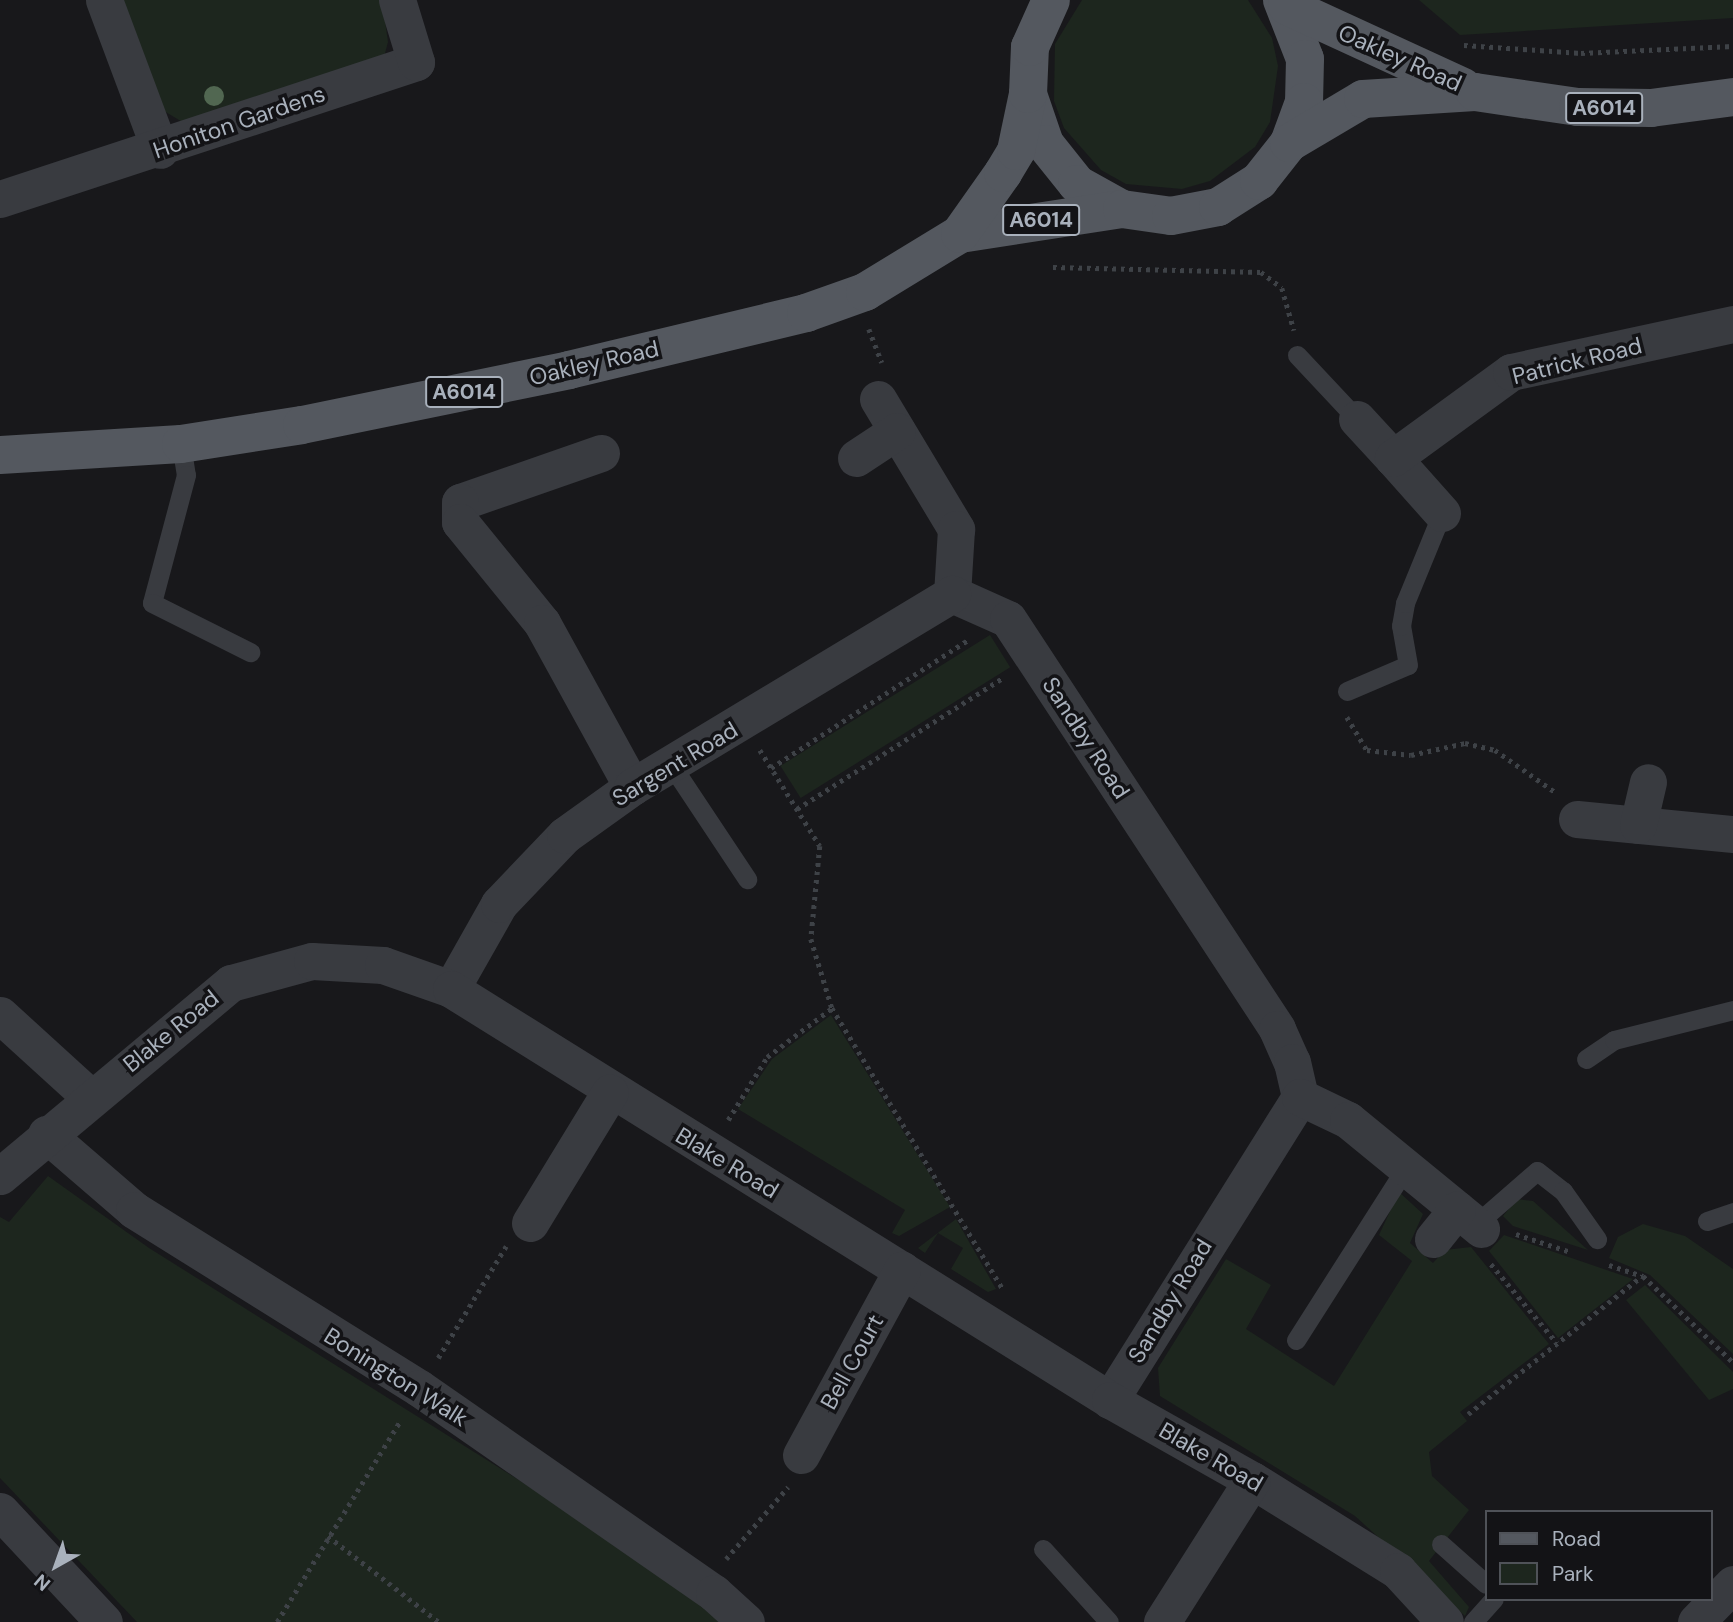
<!DOCTYPE html>
<style>
body{margin:0}
#map{position:relative;width:1733px;height:1622px;overflow:hidden;background:#18181b;font-family:"DM Sans",sans-serif}
div>[style]{position:absolute}
.green>*{inset:0;background:#1d261e;transform-origin:0 0}
.path>*{height:4.5px;margin-top:-2.25px;transform-origin:0;background:repeating-linear-gradient(90deg,#3e4247 0 3.5px,transparent 0 8.5px)}
.service>*{height:19px;margin:-9.5px;padding:0 9.5px;transform-origin:9.5px;border-radius:9.5px;background:#393b40}
.minor>*{height:37px;margin:-18.5px;padding:0 18.5px;transform-origin:18.5px;border-radius:18.5px;background:#393b40}
.primary>*{height:38px;margin:-19px;padding:0 19px;transform-origin:19px;border-radius:19px;background:#54585f}
.trees>*{width:20px;height:20px;margin:-10px;border-radius:50%;background:#516751}
span{translate:-50% -50%;white-space:nowrap;text-align:center;line-height:1.15;-webkit-text-stroke:7px #131316;paint-order:stroke}
.shield-label span{padding:2px 5px;background:#131316;border:2px solid;border-radius:5px;-webkit-text-stroke-width:0}
.shield-label{font-size:21px;color:#a9b1bc;font-weight:700}
.street-label{font-size:23px;color:#a9b1bc}
.legend{position:absolute;left:1485px;top:1510px;width:228px;height:91px;box-sizing:border-box;background:#131316;border:2px solid #4f5258;margin:0;padding:9px 12px;list-style:none;font-size:21px;color:#a9b1bc}
.legend li{display:flex;align-items:center;gap:14px;height:35px}
.legend b{width:35px;border:2px solid #4f5258}
.north{position:absolute;left:21px;top:1531px;width:70px;height:70px;-webkit-text-stroke:5px #131316;paint-order:stroke;rotate:220deg;font-size:19px;font-weight:700;line-height:28px;text-align:center;color:#a9b1bc}
.north::after{content:'';display:block;margin:auto;width:24px;height:32px;background:#a9b1bc;clip-path:polygon(50% 0,100% 100%,50% 72%,0 100%)}
</style>
<div id="map">
<div class="green">
<div style="clip-path:polygon(123px 0,382px 0,388px 42px,384px 57px,184px 123px,159px 108px)"></div>
<div style="clip-path:polygon(1082px 0,1248px 0,1272px 38px,1278px 66px,1270px 122px,1255px 147px,1210px 181px,1182px 189px,1126px 184px,1101px 170px,1064px 128px,1054px 101px,1055px 44px)"></div>
<div style="clip-path:polygon(1419px 0,1733px 0,1733px 18px,1460px 35px)"></div>
<div style="left:990px;top:635px;width:38px;height:247px;rotate:58deg"></div>
<div style="clip-path:polygon(831px 1015px,950px 1207px,899px 1236px,892px 1233px,905px 1210px,738px 1109px,772px 1059px)"></div>
<div style="clip-path:polygon(48px 1176px,149px 1248px,654px 1565px,720px 1622px,137px 1622px,0 1478px,0 1217px,9px 1222px)"></div>
<div style="clip-path:polygon(1399px 1192px,1423px 1214px,1410px 1243px,1433px 1263px,1445px 1250px,1471px 1247px,1549px 1344px,1460px 1412px,1467px 1421px,1429px 1452px,1432px 1476px,1469px 1510px,1429px 1561px,1469px 1607px,1465px 1616px,1355px 1516px,1160px 1396px,1158px 1368px,1226px 1259px,1271px 1285px,1246px 1329px,1334px 1386px,1412px 1261px,1379px 1235px)"></div>
<div style="clip-path:polygon(1517px 1199px,1533px 1201px,1588px 1250px,1513px 1226px,1503px 1216px)"></div>
<div style="clip-path:polygon(956px 1219px,996px 1289px,988px 1292px,951px 1269px,963px 1248px,938px 1233px,925px 1253px,918px 1248px)"></div>
<div style="clip-path:polygon(1643px 1224px,1685px 1236px,1733px 1269px,1733px 1354px,1650px 1275px,1609px 1258px,1618px 1237px)"></div>
<div style="clip-path:polygon(1504px 1235px,1633px 1279px,1558px 1338px,1489px 1251px)"></div>
<div style="clip-path:polygon(1645px 1285px,1733px 1372px,1733px 1389px,1709px 1400px,1626px 1300px)"></div>
</div>
<div class="path">
<div style="left:1464px;top:45px;width:117px;rotate:3.9deg"></div>
<div style="left:1581px;top:53px;width:152px;rotate:-2.6deg"></div>
<div style="left:1053px;top:267px;width:208px;rotate:1.4deg"></div>
<div style="left:1261px;top:272px;width:26px;rotate:37deg"></div>
<div style="left:1282px;top:288px;width:44px;rotate:74.1deg"></div>
<div style="left:869px;top:329px;width:36px;rotate:69deg"></div>
<div style="left:1347px;top:717px;width:39px;rotate:59deg"></div>
<div style="left:1367px;top:750px;width:44px;rotate:6.5deg"></div>
<div style="left:1411px;top:755px;width:55px;rotate:-12.5deg"></div>
<div style="left:1465px;top:743px;width:31px;rotate:13deg"></div>
<div style="left:1495px;top:750px;width:73px;rotate:35deg"></div>
<div style="left:760px;top:750px;width:113px;rotate:58deg"></div>
<div style="left:820px;top:846px;width:93px;rotate:95.5deg"></div>
<div style="left:811px;top:939px;width:72px;rotate:73.1deg"></div>
<div style="left:832px;top:1008px;width:329px;rotate:58.7deg"></div>
<div style="left:771px;top:768px;width:235px;rotate:-33deg"></div>
<div style="left:797px;top:809px;width:244px;rotate:-32.5deg"></div>
<div style="left:728px;top:1120px;width:74px;rotate:-58.2deg"></div>
<div style="left:767px;top:1057px;width:81px;rotate:-37deg"></div>
<div style="left:1516px;top:1234px;width:58px;rotate:18.1deg"></div>
<div style="left:1491px;top:1264px;width:103px;rotate:50.1deg"></div>
<div style="left:1609px;top:1265px;width:36px;rotate:18deg"></div>
<div style="left:1643px;top:1276px;width:124px;rotate:43.7deg"></div>
<div style="left:438px;top:1358px;width:131px;rotate:-58.7deg"></div>
<div style="left:1468px;top:1414px;width:222px;rotate:-38.4deg"></div>
<div style="left:328px;top:1536px;width:140px;rotate:37.8deg"></div>
<div style="left:726px;top:1559px;width:95px;rotate:-49.3deg"></div>
<div style="left:277px;top:1622px;width:237px;rotate:-58.5deg"></div>
</div>
<div class="service">
<div style="left:1297px;top:355px;width:88px;rotate:46.8deg"></div>
<div style="left:181px;top:444px;width:31px;rotate:81deg"></div>
<div style="left:186px;top:475px;width:132px;rotate:104.9deg"></div>
<div style="left:152px;top:603px;width:110px;rotate:26.6deg"></div>
<div style="left:1347px;top:691px;width:66px;rotate:-23.1deg"></div>
<div style="left:1408px;top:665px;width:40px;rotate:-100deg"></div>
<div style="left:1401px;top:626px;width:23px;rotate:-80deg"></div>
<div style="left:1405px;top:603px;width:97px;rotate:-67.7deg"></div>
<div style="left:672px;top:766px;width:136px;rotate:56.4deg"></div>
<div style="left:1586px;top:1059px;width:34px;rotate:-34deg"></div>
<div style="left:1614px;top:1040px;width:123px;rotate:-14.1deg"></div>
<div style="left:1707px;top:1221px;width:28px;rotate:-19deg"></div>
<div style="left:1475px;top:1225px;width:82px;rotate:-41.1deg"></div>
<div style="left:1537px;top:1171px;width:33px;rotate:38deg"></div>
<div style="left:1563px;top:1191px;width:59px;rotate:54.7deg"></div>
<div style="left:1296px;top:1340px;width:206px;rotate:-57.5deg"></div>
<div style="left:1441px;top:1544px;width:60px;rotate:41.6deg"></div>
<div style="left:1043px;top:1549px;width:98px;rotate:47.9deg"></div>
<div style="left:1473px;top:1622px;width:31px;rotate:-48deg"></div>
</div>
<div class="minor">
<div style="left:104px;top:0;width:160px;rotate:69.5deg"></div>
<div style="left:0;top:199px;width:438px;rotate:-18.2deg"></div>
<div style="left:416px;top:62px;width:65px;rotate:-107deg"></div>
<div style="left:878px;top:399px;width:152px;rotate:59deg"></div>
<div style="left:956px;top:529px;width:65px;rotate:93.5deg"></div>
<div style="left:952px;top:594px;width:61px;rotate:24.1deg"></div>
<div style="left:1008px;top:619px;width:490px;rotate:56.7deg"></div>
<div style="left:1277px;top:1029px;width:36px;rotate:66deg"></div>
<div style="left:1292px;top:1062px;width:36px;rotate:77deg"></div>
<div style="left:1300px;top:1097px;width:358px;rotate:122.1deg"></div>
<div style="left:1357px;top:419px;width:53px;rotate:47.3deg"></div>
<div style="left:601px;top:453px;width:149px;rotate:160.8deg"></div>
<div style="left:460px;top:502px;width:20px;rotate:90deg"></div>
<div style="left:460px;top:522px;width:130px;rotate:50.9deg"></div>
<div style="left:542px;top:623px;width:187px;rotate:61.2deg"></div>
<div style="left:856px;top:458px;width:49px;rotate:-33.4deg"></div>
<div style="left:1442px;top:513px;width:74px;rotate:-131.7deg"></div>
<div style="left:1393px;top:458px;width:146px;rotate:-36.1deg"></div>
<div style="left:1511px;top:372px;width:227px;rotate:-12.2deg"></div>
<div style="left:1577px;top:819px;width:157px;rotate:5.5deg"></div>
<div style="left:1638px;top:825px;width:44px;rotate:-76.9deg"></div>
<div style="left:451px;top:989px;width:98px;rotate:-60.5deg"></div>
<div style="left:499px;top:904px;width:95px;rotate:-46.3deg"></div>
<div style="left:565px;top:835px;width:82px;rotate:-35.6deg"></div>
<div style="left:632px;top:787px;width:374px;rotate:-31.1deg"></div>
<div style="left:0;top:1015px;width:122px;rotate:42.3deg"></div>
<div style="left:1300px;top:1097px;width:53px;rotate:25.6deg"></div>
<div style="left:1348px;top:1120px;width:172px;rotate:39.3deg"></div>
<div style="left:46px;top:1134px;width:116px;rotate:40.8deg"></div>
<div style="left:134px;top:1210px;width:336px;rotate:32deg"></div>
<div style="left:419px;top:1388px;width:359px;rotate:34.8deg"></div>
<div style="left:714px;top:1593px;width:43px;rotate:42.2deg"></div>
<div style="left:0;top:1176px;width:301px;rotate:-39.9deg"></div>
<div style="left:231px;top:983px;width:84px;rotate:-15.2deg"></div>
<div style="left:312px;top:961px;width:71px;rotate:3.2deg"></div>
<div style="left:383px;top:965px;width:72px;rotate:19.4deg"></div>
<div style="left:451px;top:989px;width:777px;rotate:31.95deg"></div>
<div style="left:1110px;top:1400px;width:163px;rotate:29.4deg"></div>
<div style="left:1252px;top:1480px;width:172px;rotate:31.9deg"></div>
<div style="left:1398px;top:1571px;width:69px;rotate:47.3deg"></div>
<div style="left:530px;top:1223px;width:153px;rotate:-58.6deg"></div>
<div style="left:1433px;top:1239px;width:38px;rotate:-51deg"></div>
<div style="left:801px;top:1455px;width:211px;rotate:-61.4deg"></div>
<div style="left:0;top:1511px;width:152px;rotate:46.9deg"></div>
<div style="left:1162px;top:1622px;width:168px;rotate:-57.6deg"></div>
<div style="left:1696px;top:1622px;width:53px;rotate:-45.8deg"></div>
</div>
<div class="primary">
<div style="left:1282px;top:0;width:63px;rotate:68.7deg"></div>
<div style="left:1305px;top:59px;width:43px;rotate:91.3deg"></div>
<div style="left:1304px;top:102px;width:44px;rotate:110.1deg"></div>
<div style="left:1287px;top:6px;width:194px;rotate:24.7deg"></div>
<div style="left:1028px;top:94px;width:53px;rotate:71.2deg"></div>
<div style="left:1045px;top:144px;width:51px;rotate:51.3deg"></div>
<div style="left:1077px;top:184px;width:51px;rotate:29.1deg"></div>
<div style="left:960px;top:234px;width:164px;rotate:-8.8deg"></div>
<div style="left:1122px;top:209px;width:49px;rotate:8.1deg"></div>
<div style="left:1171px;top:216px;width:48px;rotate:-10.8deg"></div>
<div style="left:1218px;top:207px;width:49px;rotate:-32.4deg"></div>
<div style="left:1259px;top:181px;width:48px;rotate:-51.7deg"></div>
<div style="left:1289px;top:143px;width:86px;rotate:-30.7deg"></div>
<div style="left:1363px;top:99px;width:112px;rotate:-3.6deg"></div>
<div style="left:1475px;top:92px;width:104px;rotate:8.3deg"></div>
<div style="left:1578px;top:107px;width:73px;rotate:0.8deg"></div>
<div style="left:1651px;top:108px;width:83px;rotate:-7.6deg"></div>
<div style="left:0;top:455px;width:181px;rotate:-3.5deg"></div>
<div style="left:181px;top:444px;width:122px;rotate:-8.9deg"></div>
<div style="left:302px;top:425px;width:273px;rotate:-11.6deg"></div>
<div style="left:569px;top:370px;width:244px;rotate:-13.5deg"></div>
<div style="left:806px;top:313px;width:63px;rotate:-19.6deg"></div>
<div style="left:865px;top:292px;width:111px;rotate:-31.4deg"></div>
<div style="left:960px;top:234px;width:75px;rotate:-54.8deg"></div>
<div style="left:1003px;top:173px;width:26px;rotate:-59deg"></div>
<div style="left:1016px;top:151px;width:58px;rotate:-78.1deg"></div>
<div style="left:1028px;top:94px;width:47px;rotate:-87.6deg"></div>
<div style="left:1030px;top:47px;width:51px;rotate:-65.9deg"></div>
</div>
<div class="trees">
<div style="left:214px;top:96px"></div>
</div>
<div class="shield-label">
<span style="left:1604px;top:108px">A6014</span>
<span style="left:1041px;top:220px">A6014</span>
<span style="left:464px;top:392px">A6014</span>
</div>
<div class="street-label">
<span style="left:1400px;top:58px;rotate:24deg">Oakley Road</span>
<span style="left:239px;top:122px;rotate:-19deg">Honiton Gardens</span>
<span style="left:1577px;top:361px;rotate:-14deg">Patrick Road</span>
<span style="left:594px;top:363px;rotate:-13deg">Oakley Road</span>
<span style="left:1086px;top:738px;rotate:57deg">Sandby Road</span>
<span style="left:675px;top:764px;rotate:-31deg">Sargent Road</span>
<span style="left:171px;top:1031px;rotate:-39deg">Blake Road</span>
<span style="left:727px;top:1163px;rotate:31deg">Blake Road</span>
<span style="left:1170px;top:1301px;rotate:-59deg">Sandby Road</span>
<span style="left:852px;top:1362px;rotate:-61deg">Bell Court</span>
<span style="left:396px;top:1377px;rotate:32deg">Bonington Walk</span>
<span style="left:1211px;top:1457px;rotate:30deg">Blake Road</span>
</div>
<ul class="legend">
<li><b style="height:9px;background:#54585f"></b>Road</li>
<li><b style="height:19px;background:#1d261e"></b>Park</li>
</ul>
<div class="north">N</div>
</div>
